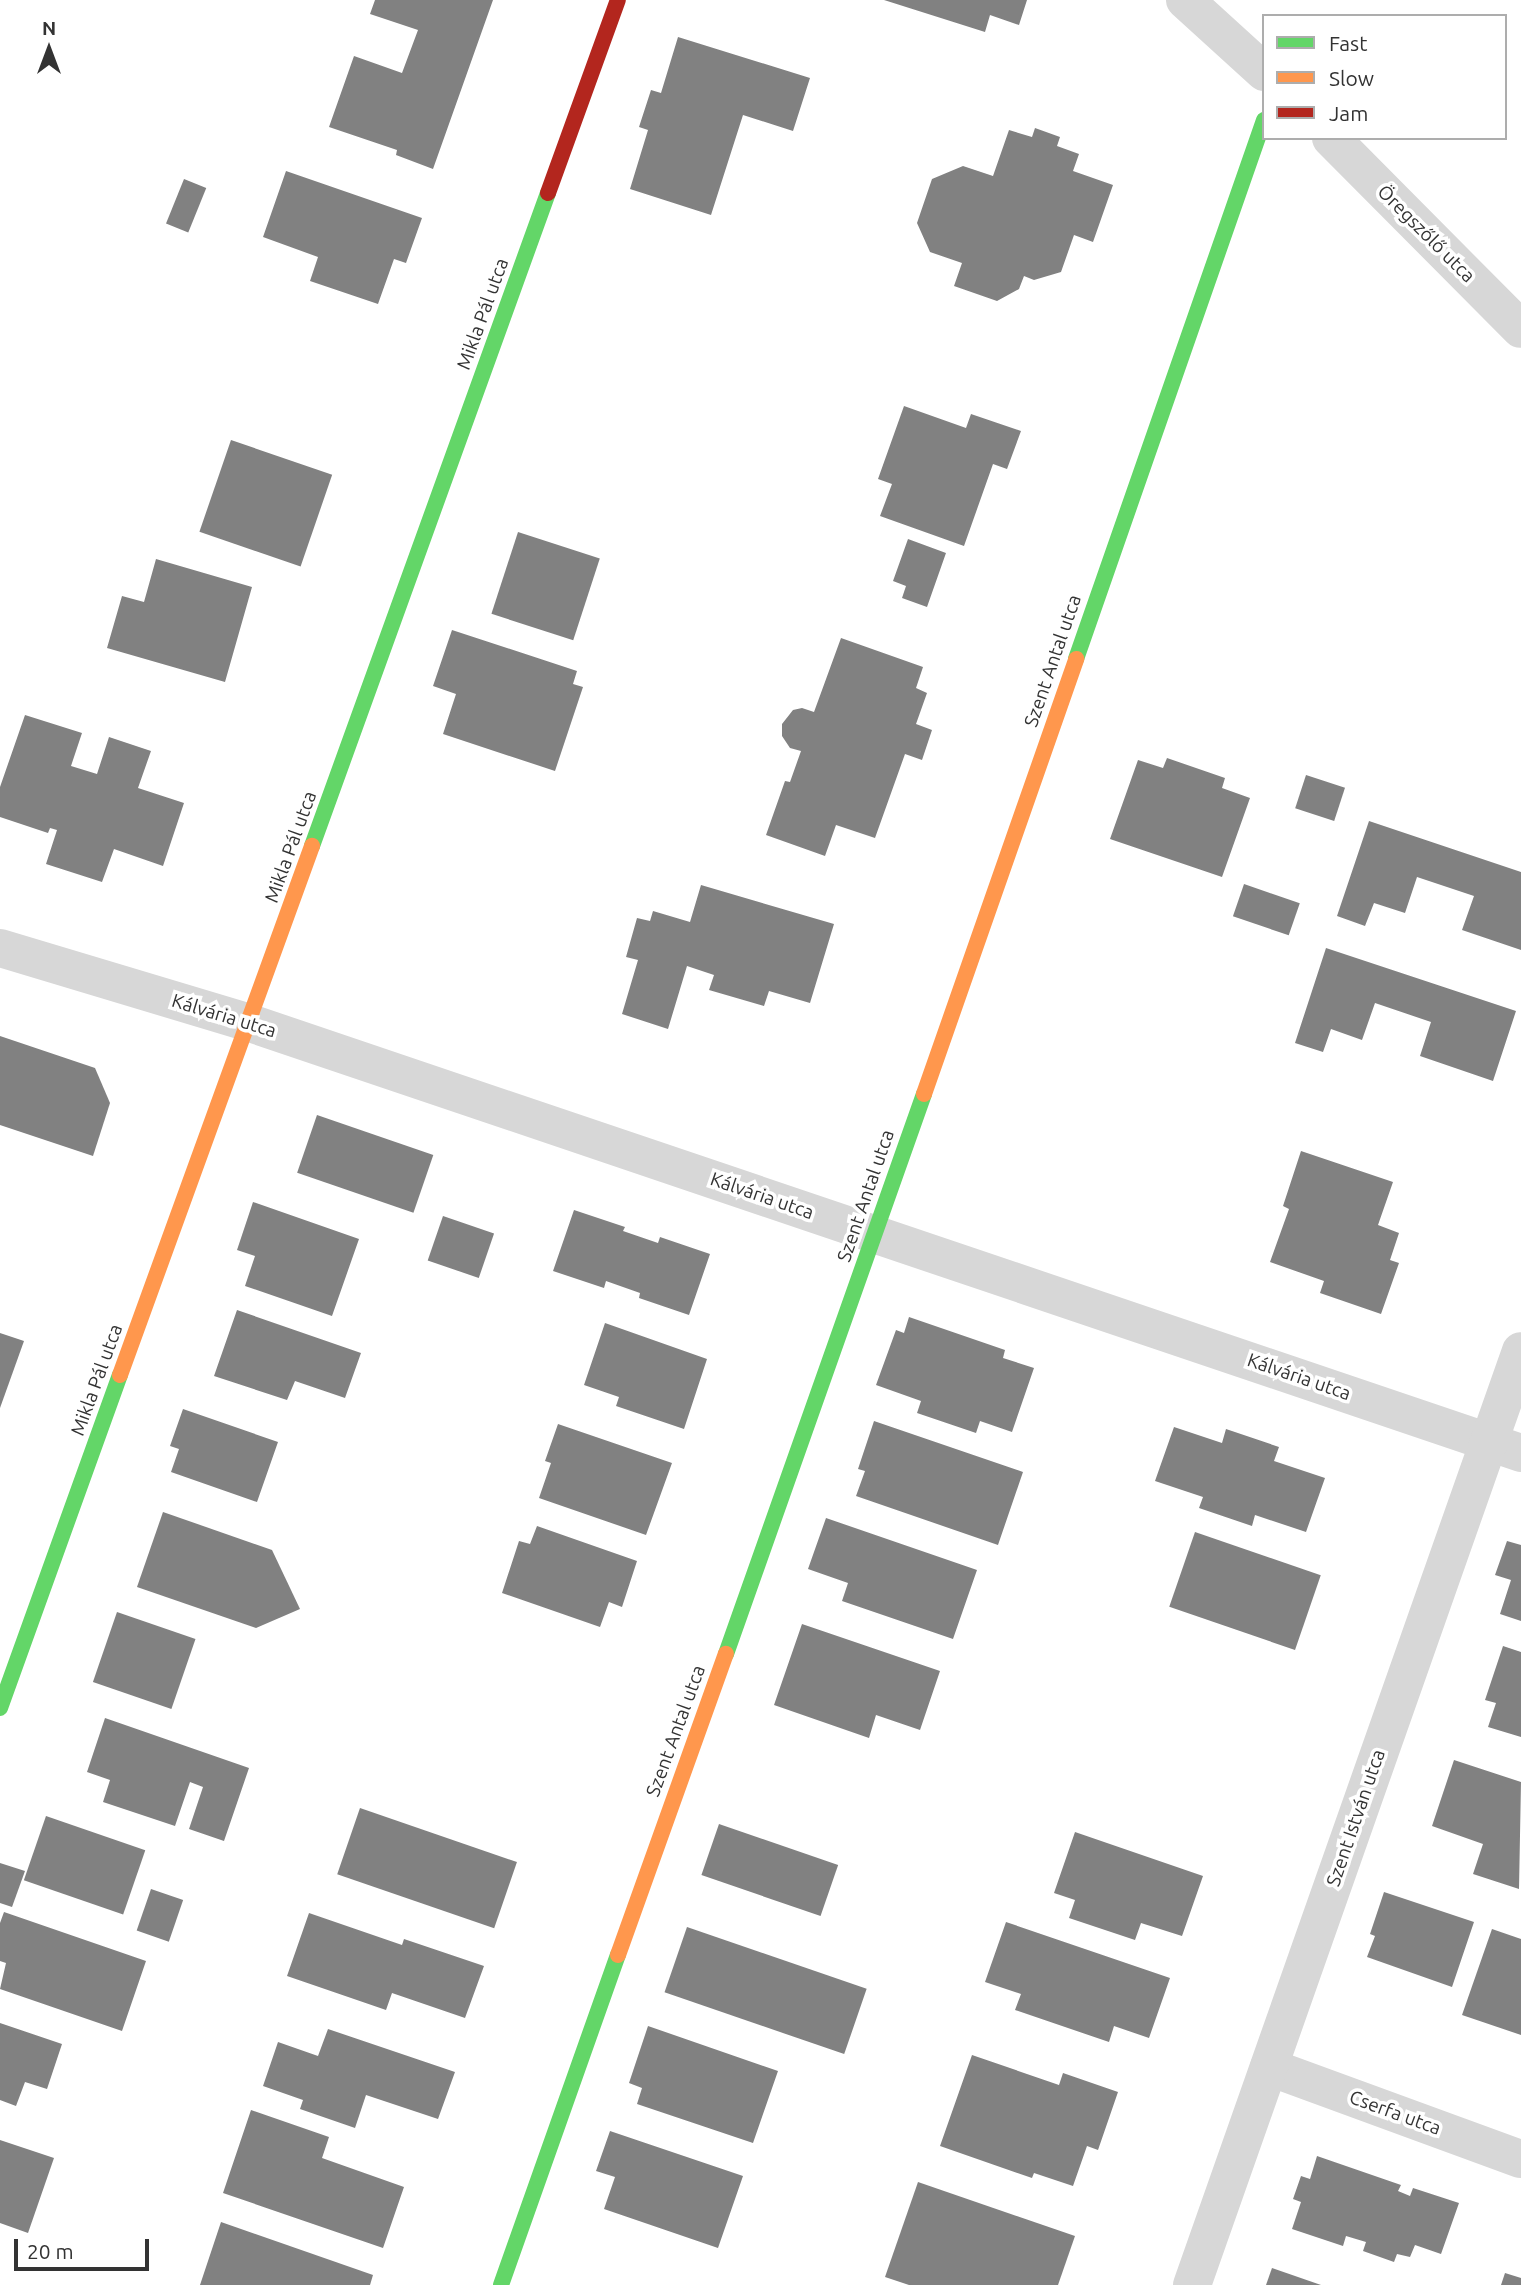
<!DOCTYPE html>
<meta charset="utf-8">
<style>
body{margin:0}
#map{position:relative;width:1521px;height:2285px;overflow:hidden;background:#fff;font-family:Ubuntu,sans-serif}
div>[style]{position:absolute}
.building>*{inset:0;background:#818181;transform-origin:0 0}
.street>*{height:38px;margin:-19px;padding:0 19px;transform-origin:19px;border-radius:19px;background:#d7d7d7}
.fast>*{height:16px;margin:-8px;padding:0 8px;transform-origin:8px;border-radius:8px;background:#63d668}
.slow>*{height:16px;margin:-8px;padding:0 8px;transform-origin:8px;border-radius:8px;background:#ff974d}
.jam>*{height:16px;margin:-8px;padding:0 8px;transform-origin:8px;border-radius:8px;background:#b3261e}
span{translate:-50% -50%;white-space:nowrap;text-align:center;line-height:1.15;-webkit-text-stroke:7px #fff;paint-order:stroke}
.street-label{font-size:19px;color:#333}
.legend{position:absolute;left:1262px;top:14px;width:245px;height:126px;box-sizing:border-box;background:#fff;border:2px solid #adadad;margin:0;padding:9px 12px;list-style:none;font-size:21px;color:#333}
.legend li{display:flex;align-items:center;gap:14px;height:35px}
.legend b{width:35px;border:2px solid #adadad}
.north{position:absolute;left:14px;top:14px;width:70px;height:70px;-webkit-text-stroke:5px #fff;paint-order:stroke;rotate:0deg;font-size:19px;font-weight:700;line-height:28px;text-align:center;color:#333}
.north::after{content:'';display:block;margin:auto;width:24px;height:32px;background:#333;clip-path:polygon(50% 0,100% 100%,50% 72%,0 100%)}
.scale{position:absolute;left:14px;top:2239px;width:135px;height:32px;box-sizing:border-box;border:4px solid #333;border-top:0;padding-left:9px;font-size:21px;line-height:24px;white-space:nowrap;color:#333;-webkit-text-stroke:5px #fff;paint-order:stroke}
</style>
<div id="map">
<div class="building">
<div style="clip-path:polygon(375px 0,493px 0,433px 169px,396px 155px,397px 150px,329px 127px,354px 56px,402px 73px,418px 30px,370px 14px)"></div>
<div style="clip-path:polygon(884px 0,1027px 0,1019px 25px,990px 15px,985px 32px)"></div>
<div style="clip-path:polygon(678px 37px,810px 78px,793px 131px,743px 115px,711px 215px,630px 189px,648px 130px,639px 127px,651px 90px,661px 93px)"></div>
<div style="clip-path:polygon(1035px 128px,1060px 137px,1057px 146px,1079px 154px,1073px 171px,1113px 185px,1093px 242px,1074px 235px,1061px 272px,1034px 280px,1024px 276px,1019px 289px,997px 301px,954px 286px,962px 263px,930px 252px,917px 223px,932px 179px,963px 166px,993px 176px,1009px 130px,1032px 137px)"></div>
<div style="clip-path:polygon(286px 171px,422px 218px,406px 263px,394px 259px,378px 304px,310px 281px,318px 257px,263px 237px)"></div>
<div style="left:184px;top:179px;width:24px;height:48px;rotate:22deg"></div>
<div style="clip-path:polygon(904px 406px,966px 428px,971px 414px,1021px 431px,1007px 469px,993px 464px,964px 546px,880px 516px,892px 484px,878px 479px)"></div>
<div style="left:231px;top:440px;width:107px;height:97px;rotate:19deg"></div>
<div style="left:518px;top:532px;width:86px;height:86px;rotate:18deg"></div>
<div style="clip-path:polygon(908px 539px,946px 553px,927px 607px,902px 598px,906px 586px,893px 581px)"></div>
<div style="clip-path:polygon(156px 559px,252px 587px,225px 682px,107px 648px,122px 596px,144px 602px)"></div>
<div style="clip-path:polygon(452px 630px,577px 671px,573px 684px,583px 687px,555px 771px,443px 734px,456px 694px,433px 686px)"></div>
<div style="clip-path:polygon(841px 638px,923px 667px,916px 688px,927px 693px,916px 724px,932px 730px,922px 760px,905px 754px,875px 838px,836px 825px,825px 856px,766px 835px,785px 781px,790px 782px,801px 751px,790px 748px,782px 736px,782px 724px,793px 710px,802px 708px,814px 712px)"></div>
<div style="clip-path:polygon(25px 715px,82px 733px,71px 766px,97px 774px,109px 737px,151px 751px,138px 788px,184px 803px,163px 866px,114px 849px,102px 882px,46px 864px,57px 830px,50px 828px,48px 833px,0 817px,0 787px)"></div>
<div style="clip-path:polygon(1167px 758px,1225px 778px,1222px 788px,1250px 798px,1222px 877px,1110px 839px,1138px 760px,1163px 768px)"></div>
<div style="left:1306px;top:775px;width:41px;height:35px;rotate:18deg"></div>
<div style="clip-path:polygon(1369px 821px,1521px 872px,1521px 950px,1462px 930px,1474px 896px,1417px 877px,1405px 913px,1374px 903px,1365px 926px,1337px 916px)"></div>
<div style="left:1244px;top:884px;width:59px;height:34px;rotate:19deg"></div>
<div style="clip-path:polygon(701px 885px,834px 924px,810px 1003px,769px 991px,764px 1006px,709px 990px,714px 975px,687px 966px,668px 1029px,622px 1014px,638px 960px,626px 957px,637px 918px,650px 921px,653px 911px,690px 922px)"></div>
<div style="clip-path:polygon(1326px 948px,1516px 1011px,1493px 1081px,1420px 1056px,1431px 1022px,1375px 1003px,1362px 1040px,1331px 1029px,1323px 1052px,1295px 1043px)"></div>
<div style="clip-path:polygon(0 1036px,95px 1068px,110px 1103px,93px 1156px,0 1125px)"></div>
<div style="left:317px;top:1115px;width:123px;height:61px;rotate:19deg"></div>
<div style="clip-path:polygon(1301px 1151px,1393px 1182px,1378px 1225px,1399px 1233px,1390px 1260px,1399px 1263px,1381px 1314px,1320px 1293px,1324px 1281px,1270px 1262px,1289px 1209px,1283px 1206px)"></div>
<div style="clip-path:polygon(253px 1202px,359px 1239px,332px 1316px,245px 1286px,255px 1256px,237px 1250px)"></div>
<div style="clip-path:polygon(574px 1210px,625px 1227px,623px 1231px,658px 1243px,660px 1237px,710px 1254px,689px 1315px,639px 1298px,640px 1293px,606px 1281px,604px 1288px,553px 1271px)"></div>
<div style="left:443px;top:1216px;width:54px;height:47px;rotate:19deg"></div>
<div style="clip-path:polygon(237px 1310px,361px 1353px,345px 1398px,295px 1381px,287px 1400px,214px 1376px)"></div>
<div style="clip-path:polygon(909px 1317px,1005px 1350px,1003px 1358px,1034px 1368px,1012px 1432px,980px 1421px,976px 1433px,917px 1413px,921px 1401px,876px 1385px,896px 1330px,904px 1333px)"></div>
<div style="clip-path:polygon(605px 1323px,707px 1359px,684px 1429px,616px 1406px,619px 1397px,584px 1385px)"></div>
<div style="clip-path:polygon(0 1333px,24px 1341px,0 1408px)"></div>
<div style="clip-path:polygon(183px 1409px,278px 1442px,257px 1502px,171px 1472px,179px 1449px,170px 1446px)"></div>
<div style="clip-path:polygon(874px 1421px,1023px 1472px,998px 1545px,856px 1496px,865px 1471px,858px 1469px)"></div>
<div style="clip-path:polygon(558px 1424px,672px 1463px,646px 1535px,539px 1498px,551px 1463px,545px 1461px)"></div>
<div style="clip-path:polygon(1174px 1427px,1222px 1443px,1226px 1429px,1279px 1447px,1274px 1461px,1325px 1478px,1306px 1532px,1255px 1515px,1252px 1526px,1199px 1508px,1203px 1497px,1155px 1481px)"></div>
<div style="clip-path:polygon(163px 1512px,272px 1550px,300px 1609px,256px 1628px,137px 1587px)"></div>
<div style="clip-path:polygon(826px 1518px,977px 1570px,953px 1639px,842px 1601px,848px 1583px,808px 1569px)"></div>
<div style="clip-path:polygon(537px 1526px,637px 1561px,622px 1607px,609px 1602px,600px 1627px,502px 1593px,519px 1541px,530px 1544px)"></div>
<div style="left:1195px;top:1532px;width:133px;height:79px;rotate:19deg"></div>
<div style="clip-path:polygon(1507px 1541px,1521px 1545px,1521px 1621px,1500px 1614px,1511px 1580px,1495px 1575px)"></div>
<div style="left:117px;top:1612px;width:83px;height:74px;rotate:19deg"></div>
<div style="clip-path:polygon(802px 1624px,940px 1671px,920px 1730px,876px 1715px,869px 1738px,774px 1705px)"></div>
<div style="clip-path:polygon(1503px 1646px,1521px 1652px,1521px 1737px,1488px 1727px,1496px 1703px,1485px 1700px)"></div>
<div style="clip-path:polygon(105px 1718px,249px 1768px,224px 1841px,189px 1829px,203px 1787px,190px 1782px,175px 1826px,103px 1802px,110px 1780px,87px 1772px)"></div>
<div style="clip-path:polygon(1454px 1760px,1521px 1782px,1519px 1889px,1473px 1874px,1483px 1844px,1432px 1826px)"></div>
<div style="left:360px;top:1808px;width:166px;height:70px;rotate:19deg"></div>
<div style="left:46px;top:1816px;width:105px;height:68px;rotate:19deg"></div>
<div style="left:719px;top:1824px;width:126px;height:54px;rotate:19deg"></div>
<div style="clip-path:polygon(1075px 1832px,1203px 1876px,1182px 1936px,1141px 1923px,1135px 1940px,1069px 1918px,1075px 1900px,1054px 1893px)"></div>
<div style="clip-path:polygon(0 1863px,25px 1871px,12px 1907px,0 1903px)"></div>
<div style="left:151px;top:1889px;width:34px;height:44px;rotate:19deg"></div>
<div style="clip-path:polygon(1384px 1892px,1474px 1922px,1452px 1987px,1367px 1957px,1375px 1936px,1370px 1934px)"></div>
<div style="clip-path:polygon(4px 1912px,146px 1961px,122px 2031px,0 1989px,6px 1963px,0 1961px,0 1923px)"></div>
<div style="clip-path:polygon(309px 1913px,402px 1945px,404px 1939px,484px 1966px,465px 2018px,392px 1993px,386px 2010px,287px 1976px)"></div>
<div style="clip-path:polygon(1006px 1922px,1170px 1978px,1149px 2038px,1114px 2026px,1109px 2042px,1015px 2010px,1021px 1994px,985px 1982px)"></div>
<div style="left:687px;top:1927px;width:190px;height:69px;rotate:19deg"></div>
<div style="clip-path:polygon(1492px 1929px,1521px 1939px,1521px 2035px,1462px 2015px)"></div>
<div style="clip-path:polygon(0 2023px,62px 2044px,47px 2089px,25px 2082px,16px 2106px,0 2100px)"></div>
<div style="clip-path:polygon(648px 2026px,778px 2071px,753px 2143px,637px 2104px,642px 2088px,629px 2083px)"></div>
<div style="clip-path:polygon(328px 2029px,455px 2072px,438px 2119px,366px 2095px,355px 2128px,300px 2109px,303px 2100px,263px 2086px,278px 2042px,318px 2056px)"></div>
<div style="clip-path:polygon(972px 2055px,1059px 2085px,1063px 2073px,1118px 2092px,1098px 2150px,1087px 2146px,1073px 2186px,1034px 2173px,1032px 2178px,940px 2146px)"></div>
<div style="clip-path:polygon(251px 2110px,329px 2137px,322px 2158px,404px 2187px,383px 2248px,223px 2193px)"></div>
<div style="clip-path:polygon(610px 2131px,743px 2176px,718px 2248px,604px 2209px,615px 2177px,596px 2171px)"></div>
<div style="clip-path:polygon(0 2140px,54px 2158px,28px 2233px,0 2223px)"></div>
<div style="clip-path:polygon(1317px 2156px,1401px 2185px,1398px 2191px,1410px 2196px,1413px 2188px,1459px 2203px,1441px 2254px,1415px 2245px,1410px 2257px,1397px 2254px,1394px 2262px,1363px 2251px,1366px 2242px,1346px 2236px,1343px 2246px,1292px 2229px,1301px 2202px,1293px 2199px,1301px 2176px,1310px 2179px)"></div>
<div style="clip-path:polygon(918px 2182px,1075px 2236px,1058px 2285px,909px 2285px,885px 2277px)"></div>
<div style="clip-path:polygon(221px 2222px,373px 2275px,370px 2285px,200px 2285px)"></div>
<div style="clip-path:polygon(1272px 2268px,1321px 2285px,1266px 2285px)"></div>
<div style="clip-path:polygon(1505px 2273px,1521px 2278px,1521px 2285px,1501px 2285px)"></div>
</div>
<div class="street">
<div style="left:1185px;top:0;width:107px;rotate:42.3deg"></div>
<div style="left:1331px;top:138px;width:269px;rotate:45.2deg"></div>
<div style="left:0;top:948px;width:261px;rotate:16.7deg"></div>
<div style="left:250px;top:1023px;width:1342px;rotate:18.69deg"></div>
<div style="left:1269px;top:2067px;width:268px;rotate:20.1deg"></div>
<div style="left:1192px;top:2285px;width:990px;rotate:-70.6deg"></div>
</div>
<div class="fast">
<div style="left:1076px;top:659px;width:571px;rotate:-70.77deg"></div>
<div style="left:312px;top:846px;width:694px;rotate:-70.13deg"></div>
<div style="left:726px;top:1654px;width:594px;rotate:-70.53deg"></div>
<div style="left:0;top:1708px;width:354px;rotate:-70.2deg"></div>
<div style="left:501px;top:2285px;width:350px;rotate:-70.5deg"></div>
</div>
<div class="slow">
<div style="left:924px;top:1094px;width:461px;rotate:-70.7deg"></div>
<div style="left:120px;top:1375px;width:563px;rotate:-70.05deg"></div>
<div style="left:618px;top:1955px;width:320px;rotate:-70.3deg"></div>
</div>
<div class="jam">
<div style="left:548px;top:193px;width:205px;rotate:-70.1deg"></div>
</div>
<div class="street-label">
<span style="left:1426px;top:234px;rotate:45deg">Öregszőlő utca</span>
<span style="left:483px;top:314px;rotate:-70deg">Mikla Pál utca</span>
<span style="left:1053px;top:661px;rotate:-71deg">Szent Antal utca</span>
<span style="left:291px;top:847px;rotate:-70deg">Mikla Pál utca</span>
<span style="left:224px;top:1016px;rotate:17deg">Kálvária utca</span>
<span style="left:762px;top:1196px;rotate:19deg">Kálvária utca</span>
<span style="left:866px;top:1196px;rotate:-71deg">Szent Antal utca</span>
<span style="left:1299px;top:1377px;rotate:19deg">Kálvária utca</span>
<span style="left:97px;top:1380px;rotate:-70deg">Mikla Pál utca</span>
<span style="left:676px;top:1731px;rotate:-70deg">Szent Antal utca</span>
<span style="left:1356px;top:1818px;rotate:-71deg">Szent István utca</span>
<span style="left:1395px;top:2113px;rotate:20deg">Cserfa utca</span>
</div>
<ul class="legend">
<li><b style="height:9px;background:#63d668"></b>Fast</li>
<li><b style="height:9px;background:#ff974d"></b>Slow</li>
<li><b style="height:9px;background:#b3261e"></b>Jam</li>
</ul>
<div class="north">N</div>
<div class="scale">20 m</div>
</div>
